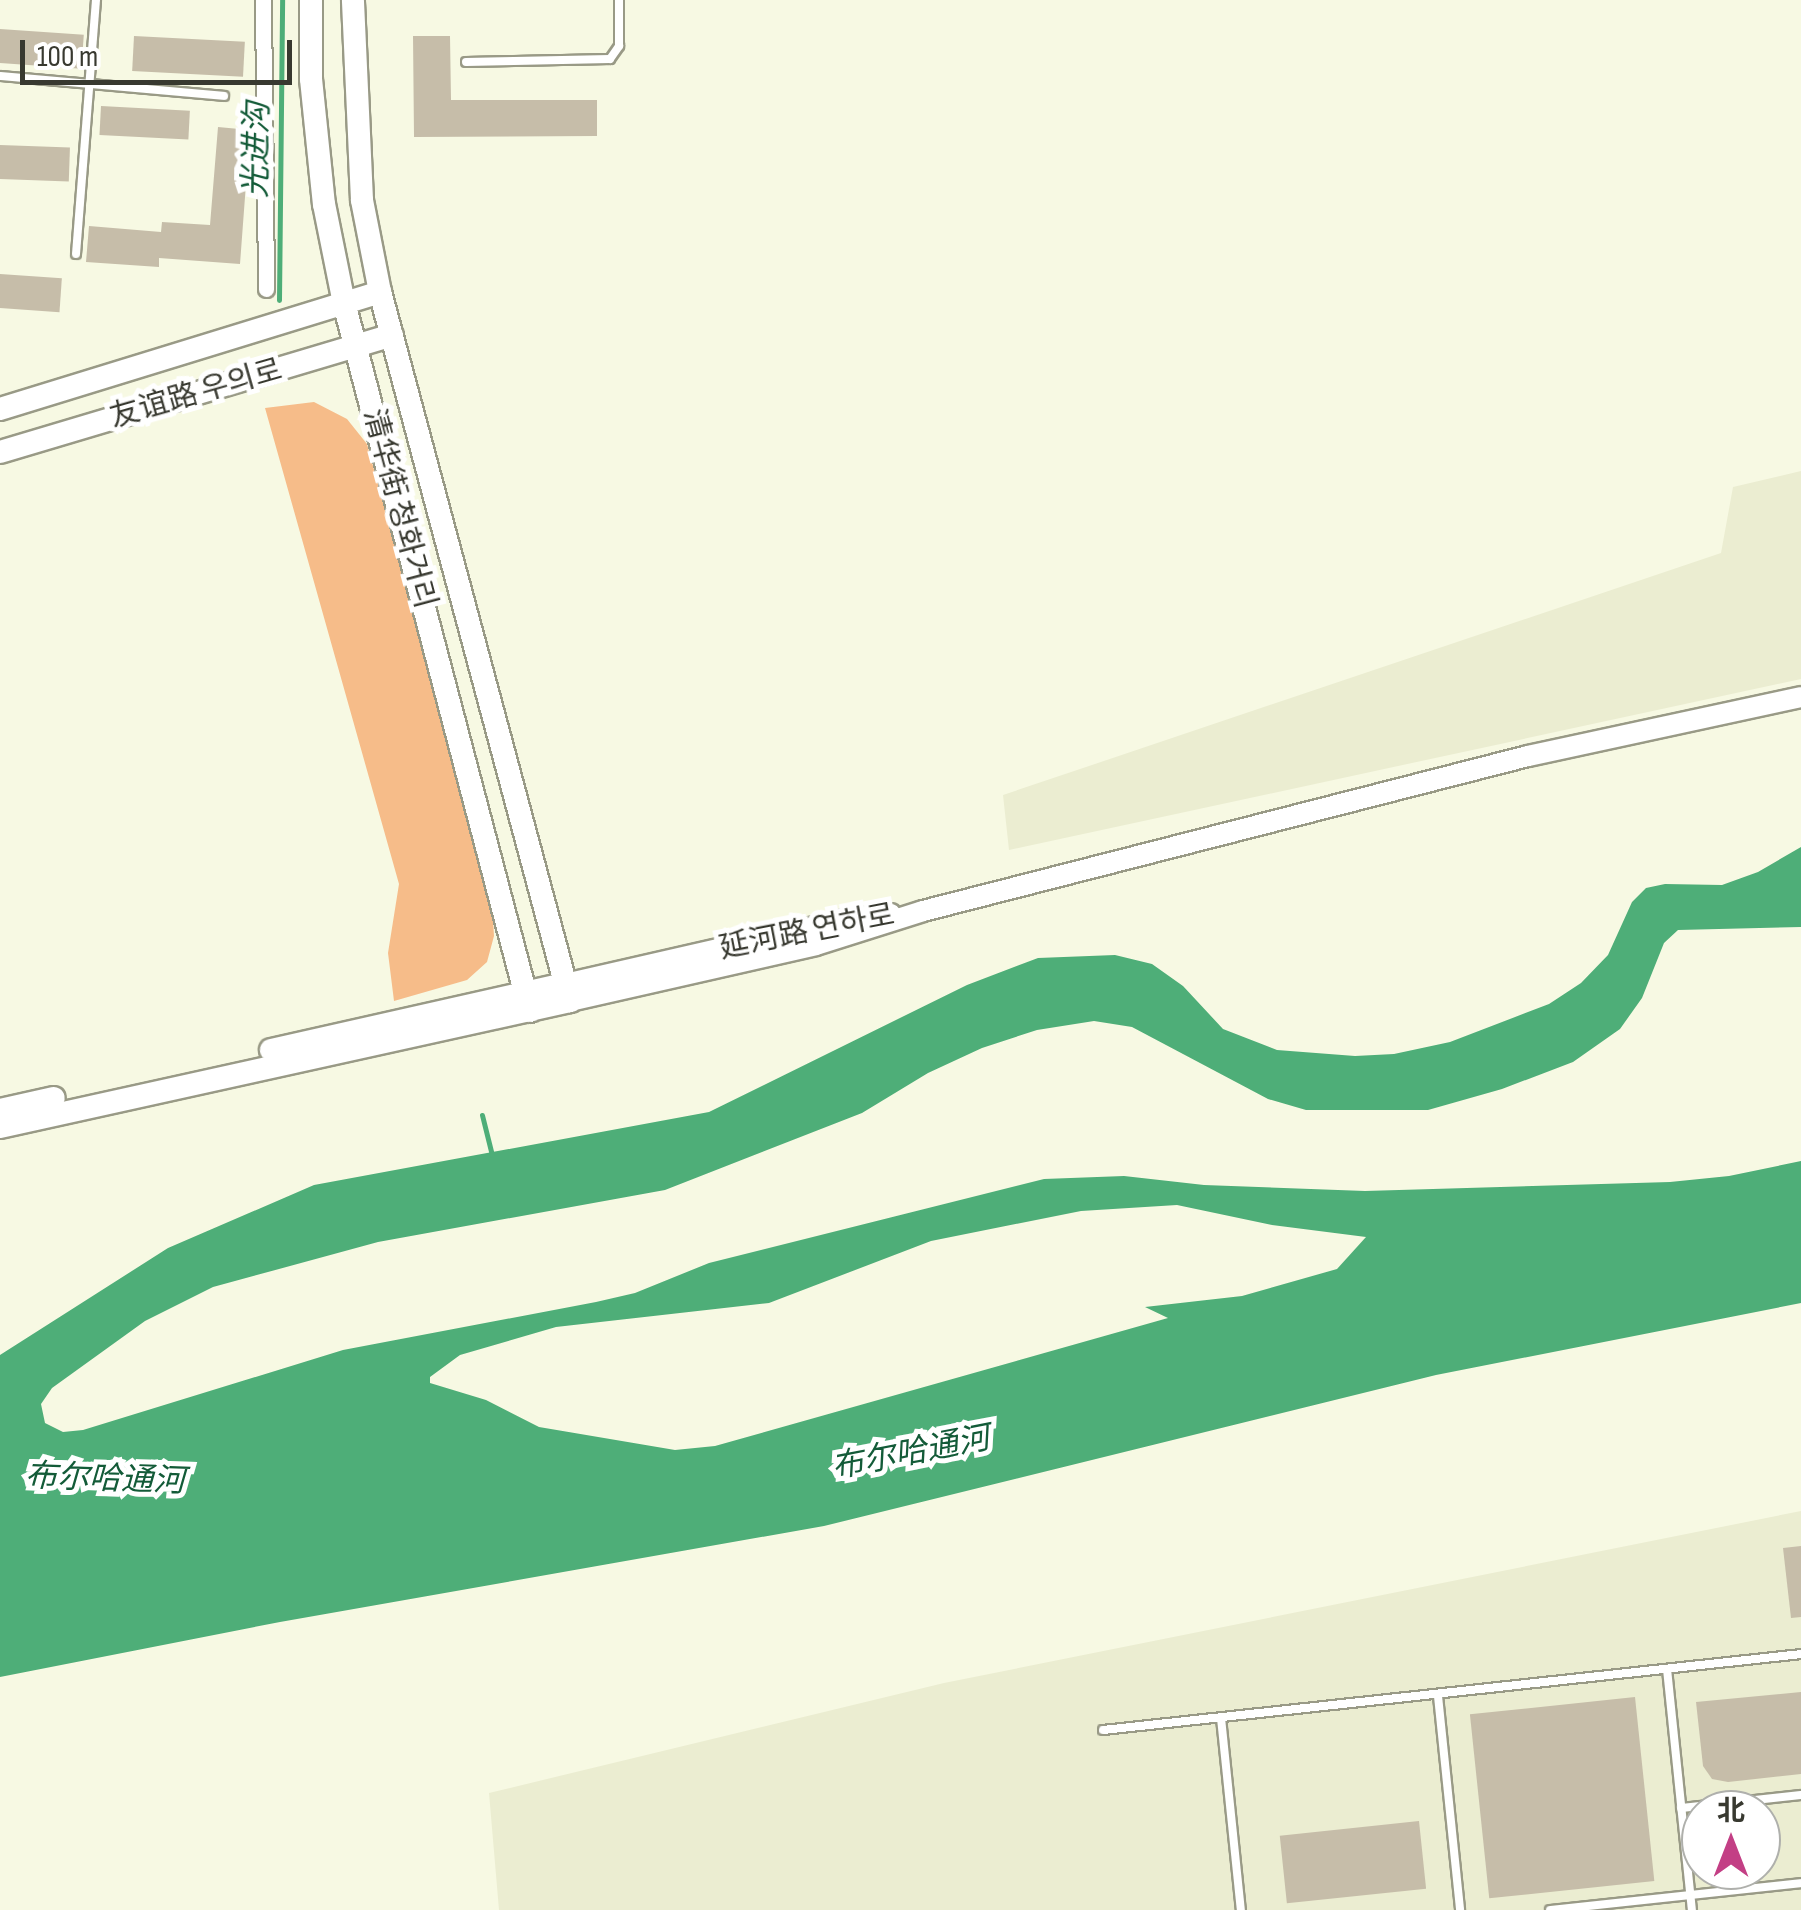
<!DOCTYPE html>
<meta charset="utf-8">
<style>
body{margin:0}
#map{position:relative;width:1801px;height:1910px;overflow:hidden;background:#f7f9e3;font-family:"Sofia Sans Condensed","Noto Sans SC","Noto Sans KR",sans-serif}
div>[style]{position:absolute}
.built>*{inset:0;background:#ebedd1}
.green>*{inset:0;background:#f6bc89}
.water>*{inset:0;background:#4eae78}
.stream>*{height:5px;margin:-2.5px;padding:0 2.5px;transform-origin:2.5px;border-radius:2.5px;background:#4eae78}
.building>*{inset:0;background:#c6bda9;transform-origin:0 0}
.roads{filter:drop-shadow(2px 0 #999a86) drop-shadow(-2px 0 #999a86) drop-shadow(0 2px #999a86) drop-shadow(0 -2px #999a86)}
.service>*{height:8px;margin:-4px;padding:0 4px;transform-origin:4px;border-radius:4px;background:#fff}
.minor>*{height:15px;margin:-7.5px;padding:0 7.5px;transform-origin:7.5px;border-radius:7.5px;background:#fff}
.tertiary>*{height:20px;margin:-10px;padding:0 10px;transform-origin:10px;border-radius:10px;background:#fff}
.secondary>*{height:22px;margin:-11px;padding:0 11px;transform-origin:11px;border-radius:11px;background:#fff}
span{translate:-50% -50%;white-space:nowrap;text-align:center;line-height:1.15;-webkit-text-stroke:10px #fff;paint-order:stroke}
.street-label{font-size:30px;color:#383930}
.water-label{font-size:32px;color:#135b38;font-style:italic}
.north{position:absolute;left:1681px;top:1790px;width:100px;height:100px;box-sizing:border-box;background:#fff;border:2px solid #afb0ac;border-radius:50%;rotate:0deg;font-size:28px;font-weight:700;line-height:40px;text-align:center;color:#383930}
.north::after{content:'';display:block;margin:auto;width:35px;height:45px;background:#c33f85;clip-path:polygon(50% 0,100% 100%,50% 72%,0 100%)}
.scale{position:absolute;left:20px;top:40px;width:272px;height:45px;box-sizing:border-box;border:5px solid #383930;border-top:0;padding-left:12px;font-size:30px;line-height:35px;white-space:nowrap;color:#383930;-webkit-text-stroke:8px #fff;paint-order:stroke}
</style>
<div id="map">
<div class="built">
<div style="clip-path:polygon(1801px 471px,1801px 679px,1009px 850px,1003px 795px,1721px 553px,1733px 487px)"></div>
<div style="clip-path:polygon(evenodd,1801px 1511px,1801px 1910px,499px 1910px,489px 1793px,944px 1683px,1801px 1511px,1701px 1810px,1761px 1810px,1761px 1870px,1701px 1870px,1701px 1810px)"></div>
</div>
<div class="green">
<div style="clip-path:polygon(314px 402px,347px 419px,367px 444px,492px 903px,494px 936px,487px 962px,467px 980px,394px 1001px,388px 953px,399px 884px,265px 408px)"></div>
</div>
<div class="water">
<div style="clip-path:polygon(evenodd,1801px 847px,1801px 927px,1678px 930px,1664px 943px,1642px 998px,1620px 1029px,1573px 1062px,1502px 1089px,1428px 1110px,1306px 1110px,1268px 1099px,1132px 1027px,1094px 1021px,1037px 1030px,982px 1048px,928px 1073px,862px 1113px,665px 1190px,378px 1242px,213px 1287px,145px 1321px,52px 1388px,41px 1404px,45px 1423px,63px 1432px,83px 1430px,343px 1350px,596px 1302px,635px 1293px,709px 1263px,1044px 1179px,1124px 1176px,1204px 1185px,1365px 1191px,1670px 1182px,1729px 1176px,1801px 1161px,1801px 1303px,1436px 1375px,824px 1526px,280px 1622px,0 1677px,0 1355px,168px 1248px,314px 1185px,709px 1112px,967px 985px,1038px 958px,1115px 955px,1152px 964px,1183px 986px,1223px 1029px,1277px 1050px,1355px 1056px,1394px 1054px,1450px 1042px,1549px 1004px,1581px 983px,1608px 955px,1632px 902px,1646px 888px,1665px 884px,1722px 885px,1758px 872px,1801px 847px,1177px 1205px,1272px 1225px,1366px 1237px,1337px 1269px,1242px 1296px,1145px 1307px,1168px 1318px,715px 1446px,675px 1450px,539px 1427px,486px 1400px,430px 1383px,430px 1377px,460px 1355px,556px 1327px,769px 1303px,931px 1241px,1081px 1211px,1177px 1205px)"></div>
</div>
<div class="stream">
<div style="left:279px;top:300px;width:300px;rotate:-89.4deg"></div>
<div style="left:482px;top:1115px;width:41px;rotate:76deg"></div>
</div>
<div class="building">
<div style="left:0;top:29px;width:84px;height:34px;rotate:4deg"></div>
<div style="left:134px;top:36px;width:111px;height:35px;rotate:3deg"></div>
<div style="clip-path:polygon(413px 36px,450px 36px,451px 100px,597px 100px,597px 136px,414px 137px)"></div>
<div style="left:101px;top:106px;width:89px;height:29px;rotate:3deg"></div>
<div style="clip-path:polygon(218px 127px,250px 130px,240px 264px,159px 258px,159px 267px,86px 262px,89px 226px,161px 232px,162px 222px,210px 225px)"></div>
<div style="left:0;top:145px;width:70px;height:34px;rotate:2deg"></div>
<div style="left:0;top:274px;width:62px;height:34px;rotate:4deg"></div>
<div style="clip-path:polygon(1801px 1546px,1801px 1617px,1791px 1618px,1783px 1548px)"></div>
<div style="clip-path:polygon(1801px 1692px,1801px 1774px,1728px 1782px,1712px 1779px,1703px 1766px,1696px 1702px)"></div>
<div style="left:1635px;top:1697px;width:185px;height:166px;rotate:84deg"></div>
<div style="left:1419px;top:1821px;width:68px;height:140px;rotate:84deg"></div>
</div>
<div class="roads">
<div class="service">
<div style="left:466px;top:62px;width:144px;rotate:-1.2deg"></div>
<div style="left:610px;top:59px;width:16px;rotate:-55deg"></div>
<div style="left:619px;top:46px;width:46px;rotate:-90deg"></div>
<div style="left:0;top:76px;width:225px;rotate:5.1deg"></div>
<div style="left:76px;top:254px;width:255px;rotate:-85.5deg"></div>
<div style="left:1667px;top:1669px;width:242px;rotate:84.1deg"></div>
<div style="left:1438px;top:1696px;width:215px;rotate:84.1deg"></div>
<div style="left:1221px;top:1718px;width:193px;rotate:84.1deg"></div>
<div style="left:1103px;top:1730px;width:702px;rotate:-6.21deg"></div>
<div style="left:1681px;top:1808px;width:121px;rotate:-6.2deg"></div>
<div style="left:1550px;top:1910px;width:252px;rotate:-6.1deg"></div>
</div>
<div class="minor">
<div style="left:263px;top:0;width:289px;rotate:89.4deg"></div>
</div>
<div class="tertiary">
<div style="left:565px;top:984px;width:286px;rotate:-12.9deg"></div>
<div style="left:844px;top:920px;width:47px;rotate:-7.3deg"></div>
<div style="left:570px;top:1001px;width:252px;rotate:-12.8deg"></div>
<div style="left:816px;top:945px;width:112px;rotate:-17.6deg"></div>
<div style="left:923px;top:911px;width:625px;rotate:-14.37deg"></div>
<div style="left:1528px;top:756px;width:279px;rotate:-12.2deg"></div>
</div>
<div class="secondary">
<div style="left:311px;top:0;width:79px;rotate:90deg"></div>
<div style="left:311px;top:79px;width:126px;rotate:84.1deg"></div>
<div style="left:324px;top:204px;width:101px;rotate:78.6deg"></div>
<div style="left:344px;top:303px;width:732px;rotate:75.28deg"></div>
<div style="left:0;top:409px;width:398px;rotate:-17.1deg"></div>
<div style="left:0;top:452px;width:409px;rotate:-16.6deg"></div>
<div style="left:271px;top:1050px;width:301px;rotate:-12.7deg"></div>
<div style="left:0;top:1110px;width:55px;rotate:-12.5deg"></div>
<div style="left:0;top:1127px;width:584px;rotate:-12.46deg"></div>
<div style="left:570px;top:1001px;width:734px;rotate:-105deg"></div>
<div style="left:380px;top:292px;width:94px;rotate:-101.1deg"></div>
<div style="left:362px;top:200px;width:200px;rotate:-92.6deg"></div>
</div>
</div>
<div class="street-label">
<span style="left:196px;top:394px;rotate:-16deg">友谊路 우의로</span>
<span style="left:399px;top:509px;rotate:75deg">清华街 청화거리</span>
<span style="left:807px;top:932px;rotate:-11deg">延河路 연하로</span>
</div>
<div class="water-label">
<span style="left:258px;top:150px;rotate:-89deg">光进沟</span>
<span style="left:911px;top:1454px;rotate:-11deg">布尔哈通河</span>
<span style="left:105px;top:1480px;rotate:2deg">布尔哈通河</span>
</div>
<div class="north">北</div>
<div class="scale">100 m</div>
</div>
